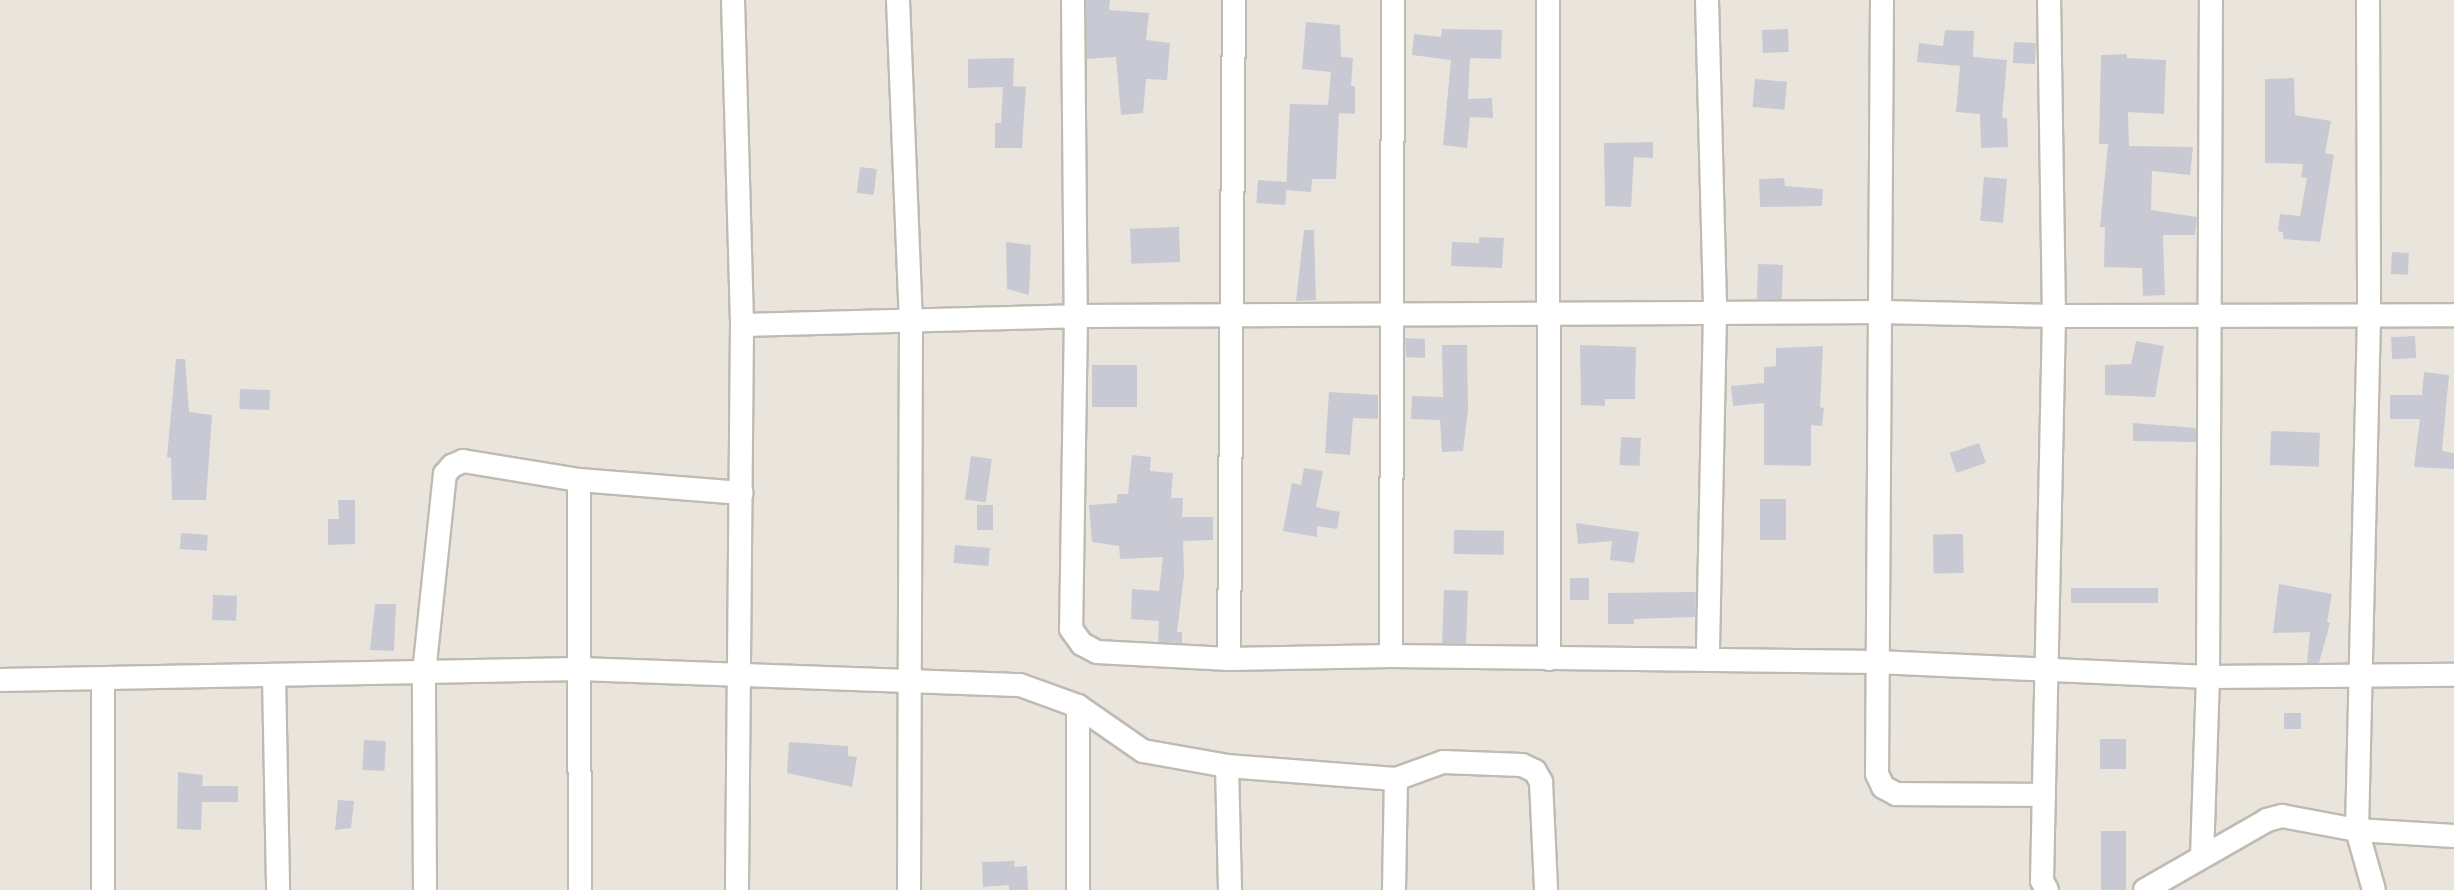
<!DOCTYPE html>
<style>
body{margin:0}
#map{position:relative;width:2454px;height:890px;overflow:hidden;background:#eae5dc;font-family:"Golos Text",sans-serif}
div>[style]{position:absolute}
.building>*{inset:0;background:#c8c9d3;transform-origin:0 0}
.roads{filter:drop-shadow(2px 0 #c0bbb2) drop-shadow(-2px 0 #c0bbb2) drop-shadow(0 2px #c0bbb2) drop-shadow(0 -2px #c0bbb2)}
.street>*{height:22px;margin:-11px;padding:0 11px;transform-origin:11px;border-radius:11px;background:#fff}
span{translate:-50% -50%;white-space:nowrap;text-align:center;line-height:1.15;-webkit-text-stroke:6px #f8f2e9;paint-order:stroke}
</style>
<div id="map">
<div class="building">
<div style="clip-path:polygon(1086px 0,1110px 0,1109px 10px,1149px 13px,1146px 40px,1170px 43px,1167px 80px,1146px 79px,1143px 113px,1121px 115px,1116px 57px,1087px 59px)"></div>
<div style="clip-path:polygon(1306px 22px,1340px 25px,1341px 57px,1353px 58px,1351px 86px,1355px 86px,1355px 114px,1339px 113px,1336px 179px,1312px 179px,1311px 192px,1286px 190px,1290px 104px,1328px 105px,1331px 72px,1302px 69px)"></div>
<div style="clip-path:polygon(1442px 29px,1502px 30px,1501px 59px,1470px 58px,1468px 99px,1492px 98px,1493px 118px,1470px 117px,1467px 148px,1443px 145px,1451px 60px,1412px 55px,1414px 34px,1441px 37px)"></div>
<div style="left:1788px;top:29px;width:23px;height:26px;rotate:88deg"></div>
<div style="clip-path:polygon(1945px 30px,1974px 31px,1973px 57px,2007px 60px,2002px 118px,2007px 118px,2008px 147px,1981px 148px,1980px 114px,1956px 112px,1960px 66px,1917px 62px,1919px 43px,1943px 46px)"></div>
<div style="left:2014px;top:42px;width:22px;height:21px;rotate:3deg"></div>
<div style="clip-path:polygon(2127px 54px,2127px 58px,2166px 60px,2164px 114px,2128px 112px,2129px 146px,2193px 147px,2190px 175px,2152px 171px,2151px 210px,2197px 217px,2195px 235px,2163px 235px,2165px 295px,2143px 296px,2142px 268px,2104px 267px,2105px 227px,2100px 227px,2108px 144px,2099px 144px,2101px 55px)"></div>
<div style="clip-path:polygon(1014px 58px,1013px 86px,1026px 87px,1022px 148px,995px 148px,995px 123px,1001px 123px,1003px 87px,968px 88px,968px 59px)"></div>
<div style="clip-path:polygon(2294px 78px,2295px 115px,2331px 121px,2325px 153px,2334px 155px,2320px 242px,2283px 239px,2283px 232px,2278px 231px,2280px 214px,2300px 216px,2307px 178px,2301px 177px,2303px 164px,2265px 163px,2265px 79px)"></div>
<div style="left:1755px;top:79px;width:32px;height:28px;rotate:5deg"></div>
<div style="clip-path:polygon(1653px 142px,1653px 158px,1634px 157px,1631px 207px,1605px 206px,1604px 143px)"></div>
<div style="left:860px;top:167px;width:17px;height:26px;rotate:7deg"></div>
<div style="left:1984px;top:177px;width:23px;height:44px;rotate:5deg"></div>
<div style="clip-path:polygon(1784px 178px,1785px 186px,1823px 189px,1822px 206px,1760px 207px,1759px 179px)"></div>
<div style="left:1258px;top:180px;width:29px;height:23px;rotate:4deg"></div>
<div style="left:1179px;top:227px;width:35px;height:49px;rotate:88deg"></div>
<div style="clip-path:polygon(1304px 230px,1314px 230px,1316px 300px,1296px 301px)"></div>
<div style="clip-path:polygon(1479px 237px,1504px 238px,1502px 268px,1451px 266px,1452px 242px,1479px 243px)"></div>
<div style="clip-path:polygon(1006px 242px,1031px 245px,1029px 295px,1007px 289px)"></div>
<div style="left:2392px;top:252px;width:17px;height:22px;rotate:3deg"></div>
<div style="left:1758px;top:264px;width:25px;height:35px;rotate:2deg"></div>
<div style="left:2415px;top:336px;width:22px;height:24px;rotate:87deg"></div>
<div style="clip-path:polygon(1405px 338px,1425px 339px,1425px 358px,1406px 357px)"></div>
<div style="clip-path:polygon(2136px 341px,2164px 346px,2155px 397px,2105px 395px,2105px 365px,2131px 364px)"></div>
<div style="clip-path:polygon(1442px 345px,1467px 345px,1468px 411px,1463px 451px,1442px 452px,1440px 420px,1411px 419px,1412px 396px,1443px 397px)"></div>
<div style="clip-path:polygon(1580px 345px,1636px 347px,1635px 399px,1605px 399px,1605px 406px,1581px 405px)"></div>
<div style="clip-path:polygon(1823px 346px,1820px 407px,1824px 408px,1822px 426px,1811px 425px,1811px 466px,1764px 465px,1764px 403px,1733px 406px,1731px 386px,1764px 383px,1764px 367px,1776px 366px,1776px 348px)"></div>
<div style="clip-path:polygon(176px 359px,185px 359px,189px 412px,212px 415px,206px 500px,172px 500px,171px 458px,167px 457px)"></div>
<div style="left:1092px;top:365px;width:45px;height:42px"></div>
<div style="clip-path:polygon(2424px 372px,2449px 375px,2442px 451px,2454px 453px,2454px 469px,2414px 467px,2420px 419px,2390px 419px,2390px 395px,2422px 395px)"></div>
<div style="left:240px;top:389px;width:30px;height:20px;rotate:2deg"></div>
<div style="clip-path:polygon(1329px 392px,1378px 395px,1378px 419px,1353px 418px,1350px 455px,1325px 453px)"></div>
<div style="clip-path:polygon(2133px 423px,2196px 428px,2196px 442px,2133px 441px)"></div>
<div style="left:2271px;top:431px;width:49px;height:34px;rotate:2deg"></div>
<div style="left:1621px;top:437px;width:20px;height:28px;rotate:3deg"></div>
<div style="left:1979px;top:443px;width:21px;height:31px;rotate:71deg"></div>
<div style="clip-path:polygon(1132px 455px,1151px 457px,1150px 471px,1173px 473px,1171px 498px,1183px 498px,1182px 517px,1213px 517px,1213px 540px,1183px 541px,1184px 575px,1177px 632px,1182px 632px,1182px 643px,1158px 642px,1159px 621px,1131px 619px,1132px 589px,1159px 591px,1163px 557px,1120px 559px,1119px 546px,1092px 542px,1089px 505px,1117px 503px,1117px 494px,1128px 494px)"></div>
<div style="left:971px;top:456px;width:21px;height:44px;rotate:8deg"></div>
<div style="clip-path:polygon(1304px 468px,1323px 471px,1316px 507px,1340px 512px,1337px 529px,1317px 526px,1317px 537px,1283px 531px,1292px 483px,1301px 485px)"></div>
<div style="left:1760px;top:499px;width:26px;height:41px"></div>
<div style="clip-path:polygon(338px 500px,355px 500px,355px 544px,328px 545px,328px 519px,339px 519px)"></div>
<div style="left:977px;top:505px;width:16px;height:25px"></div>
<div style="clip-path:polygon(1576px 523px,1639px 532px,1634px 563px,1610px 560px,1612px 541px,1578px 544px)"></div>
<div style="left:1454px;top:530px;width:50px;height:24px;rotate:1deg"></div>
<div style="left:181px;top:533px;width:27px;height:16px;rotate:4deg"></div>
<div style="left:1963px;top:534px;width:39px;height:30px;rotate:89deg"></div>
<div style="left:955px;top:545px;width:35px;height:18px;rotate:5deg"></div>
<div style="left:1570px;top:578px;width:19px;height:22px"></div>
<div style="clip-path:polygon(2279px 584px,2332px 594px,2327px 622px,2330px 623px,2319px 663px,2307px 663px,2310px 632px,2273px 633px)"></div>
<div style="left:2158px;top:588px;width:15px;height:87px;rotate:90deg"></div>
<div style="left:1444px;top:590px;width:24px;height:53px;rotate:2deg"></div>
<div style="clip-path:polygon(1696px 592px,1695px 617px,1634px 619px,1634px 624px,1608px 624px,1608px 593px)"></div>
<div style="left:213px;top:595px;width:24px;height:25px;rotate:2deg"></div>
<div style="clip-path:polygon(375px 604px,396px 604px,394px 651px,370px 650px)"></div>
<div style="left:2284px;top:713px;width:17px;height:16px"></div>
<div style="left:2126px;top:739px;width:30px;height:26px;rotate:90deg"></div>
<div style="left:364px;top:740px;width:22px;height:30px;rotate:3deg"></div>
<div style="clip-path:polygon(789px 742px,848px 746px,848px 756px,857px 757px,852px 787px,787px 773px)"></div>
<div style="clip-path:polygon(178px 772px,203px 775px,202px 786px,238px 786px,238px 802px,202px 802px,201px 830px,177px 829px)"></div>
<div style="clip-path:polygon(338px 800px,354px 801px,351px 828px,335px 830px)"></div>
<div style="left:2101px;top:831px;width:25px;height:59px"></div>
<div style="clip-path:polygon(1015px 861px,1014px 867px,1027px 866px,1028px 890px,1009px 890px,1009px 885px,983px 887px,982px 862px)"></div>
</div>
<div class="roads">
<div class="street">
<div style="left:733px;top:0;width:325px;rotate:88.4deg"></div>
<div style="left:742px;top:325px;width:565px;rotate:90.51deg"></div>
<div style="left:898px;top:0;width:319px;rotate:87.7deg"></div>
<div style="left:911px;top:319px;width:571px;rotate:90.2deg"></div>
<div style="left:1073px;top:0;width:316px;rotate:89.5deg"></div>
<div style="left:1076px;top:316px;width:313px;rotate:90.9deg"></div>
<div style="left:1071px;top:629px;width:19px;rotate:54deg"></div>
<div style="left:1082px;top:644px;width:17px;rotate:28deg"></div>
<div style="left:1097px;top:652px;width:132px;rotate:3deg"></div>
<div style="left:1229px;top:659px;width:162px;rotate:-1.1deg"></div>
<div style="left:1391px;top:656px;width:486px;rotate:0.7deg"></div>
<div style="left:1877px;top:662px;width:331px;rotate:2.6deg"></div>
<div style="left:2208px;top:677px;width:246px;rotate:-0.5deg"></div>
<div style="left:1548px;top:0;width:659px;rotate:89.91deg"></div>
<div style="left:1707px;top:0;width:314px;rotate:88.5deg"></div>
<div style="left:1715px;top:314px;width:346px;rotate:91.2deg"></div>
<div style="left:1882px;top:0;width:774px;rotate:90.37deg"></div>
<div style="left:1877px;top:774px;width:14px;rotate:65deg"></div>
<div style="left:1883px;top:787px;width:15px;rotate:28deg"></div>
<div style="left:1896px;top:794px;width:148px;rotate:0.4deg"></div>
<div style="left:2368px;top:0;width:317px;rotate:89.8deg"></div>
<div style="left:2369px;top:317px;width:513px;rotate:91.34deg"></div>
<div style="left:2357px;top:830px;width:62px;rotate:74.2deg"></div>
<div style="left:742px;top:325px;width:334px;rotate:-1.5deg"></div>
<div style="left:1076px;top:316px;width:805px;rotate:-0.28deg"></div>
<div style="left:1881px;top:312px;width:173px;rotate:1.3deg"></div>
<div style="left:2054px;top:316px;width:400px;rotate:-0.1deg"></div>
<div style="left:579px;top:480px;width:410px;rotate:89.9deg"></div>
<div style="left:1391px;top:656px;width:656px;rotate:-89.83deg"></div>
<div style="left:1229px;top:659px;width:659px;rotate:-89.57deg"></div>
<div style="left:274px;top:676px;width:214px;rotate:88.9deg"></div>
<div style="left:0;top:680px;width:580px;rotate:-1.09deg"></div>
<div style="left:580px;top:669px;width:440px;rotate:2.1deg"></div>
<div style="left:1020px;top:685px;width:62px;rotate:19.9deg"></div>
<div style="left:1078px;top:706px;width:79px;rotate:34.7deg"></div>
<div style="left:1143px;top:751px;width:85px;rotate:10.1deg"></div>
<div style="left:1227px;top:766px;width:169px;rotate:4.4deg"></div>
<div style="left:1396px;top:779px;width:50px;rotate:-19.9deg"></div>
<div style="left:1443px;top:762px;width:79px;rotate:2.2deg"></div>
<div style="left:1522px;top:765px;width:14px;rotate:25deg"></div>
<div style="left:1535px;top:771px;width:13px;rotate:61deg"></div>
<div style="left:1541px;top:782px;width:108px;rotate:87.3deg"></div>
<div style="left:1227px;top:766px;width:124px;rotate:88.6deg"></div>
<div style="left:2202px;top:857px;width:180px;rotate:-88.1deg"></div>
<div style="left:2208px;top:677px;width:677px;rotate:-89.75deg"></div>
<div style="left:103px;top:890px;width:211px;rotate:-90deg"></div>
<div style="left:425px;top:890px;width:217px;rotate:-90.3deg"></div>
<div style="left:424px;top:673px;width:200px;rotate:-84deg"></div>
<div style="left:445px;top:474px;width:11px;rotate:-49deg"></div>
<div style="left:452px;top:466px;width:12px;rotate:-24deg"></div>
<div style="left:463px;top:461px;width:118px;rotate:9.3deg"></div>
<div style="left:579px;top:480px;width:163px;rotate:4.6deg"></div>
<div style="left:1078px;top:890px;width:184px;rotate:-90deg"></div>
<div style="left:1394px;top:890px;width:111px;rotate:-89deg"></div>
<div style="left:2047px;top:890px;width:10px;rotate:-119deg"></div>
<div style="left:2042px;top:881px;width:565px;rotate:-88.78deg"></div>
<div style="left:2054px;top:316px;width:316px;rotate:-90.9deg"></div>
<div style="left:2145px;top:890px;width:141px;rotate:-29.8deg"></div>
<div style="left:2267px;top:820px;width:16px;rotate:-15deg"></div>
<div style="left:2282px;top:816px;width:76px;rotate:10.6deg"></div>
<div style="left:2357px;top:830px;width:97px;rotate:3.5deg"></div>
</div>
</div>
</div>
